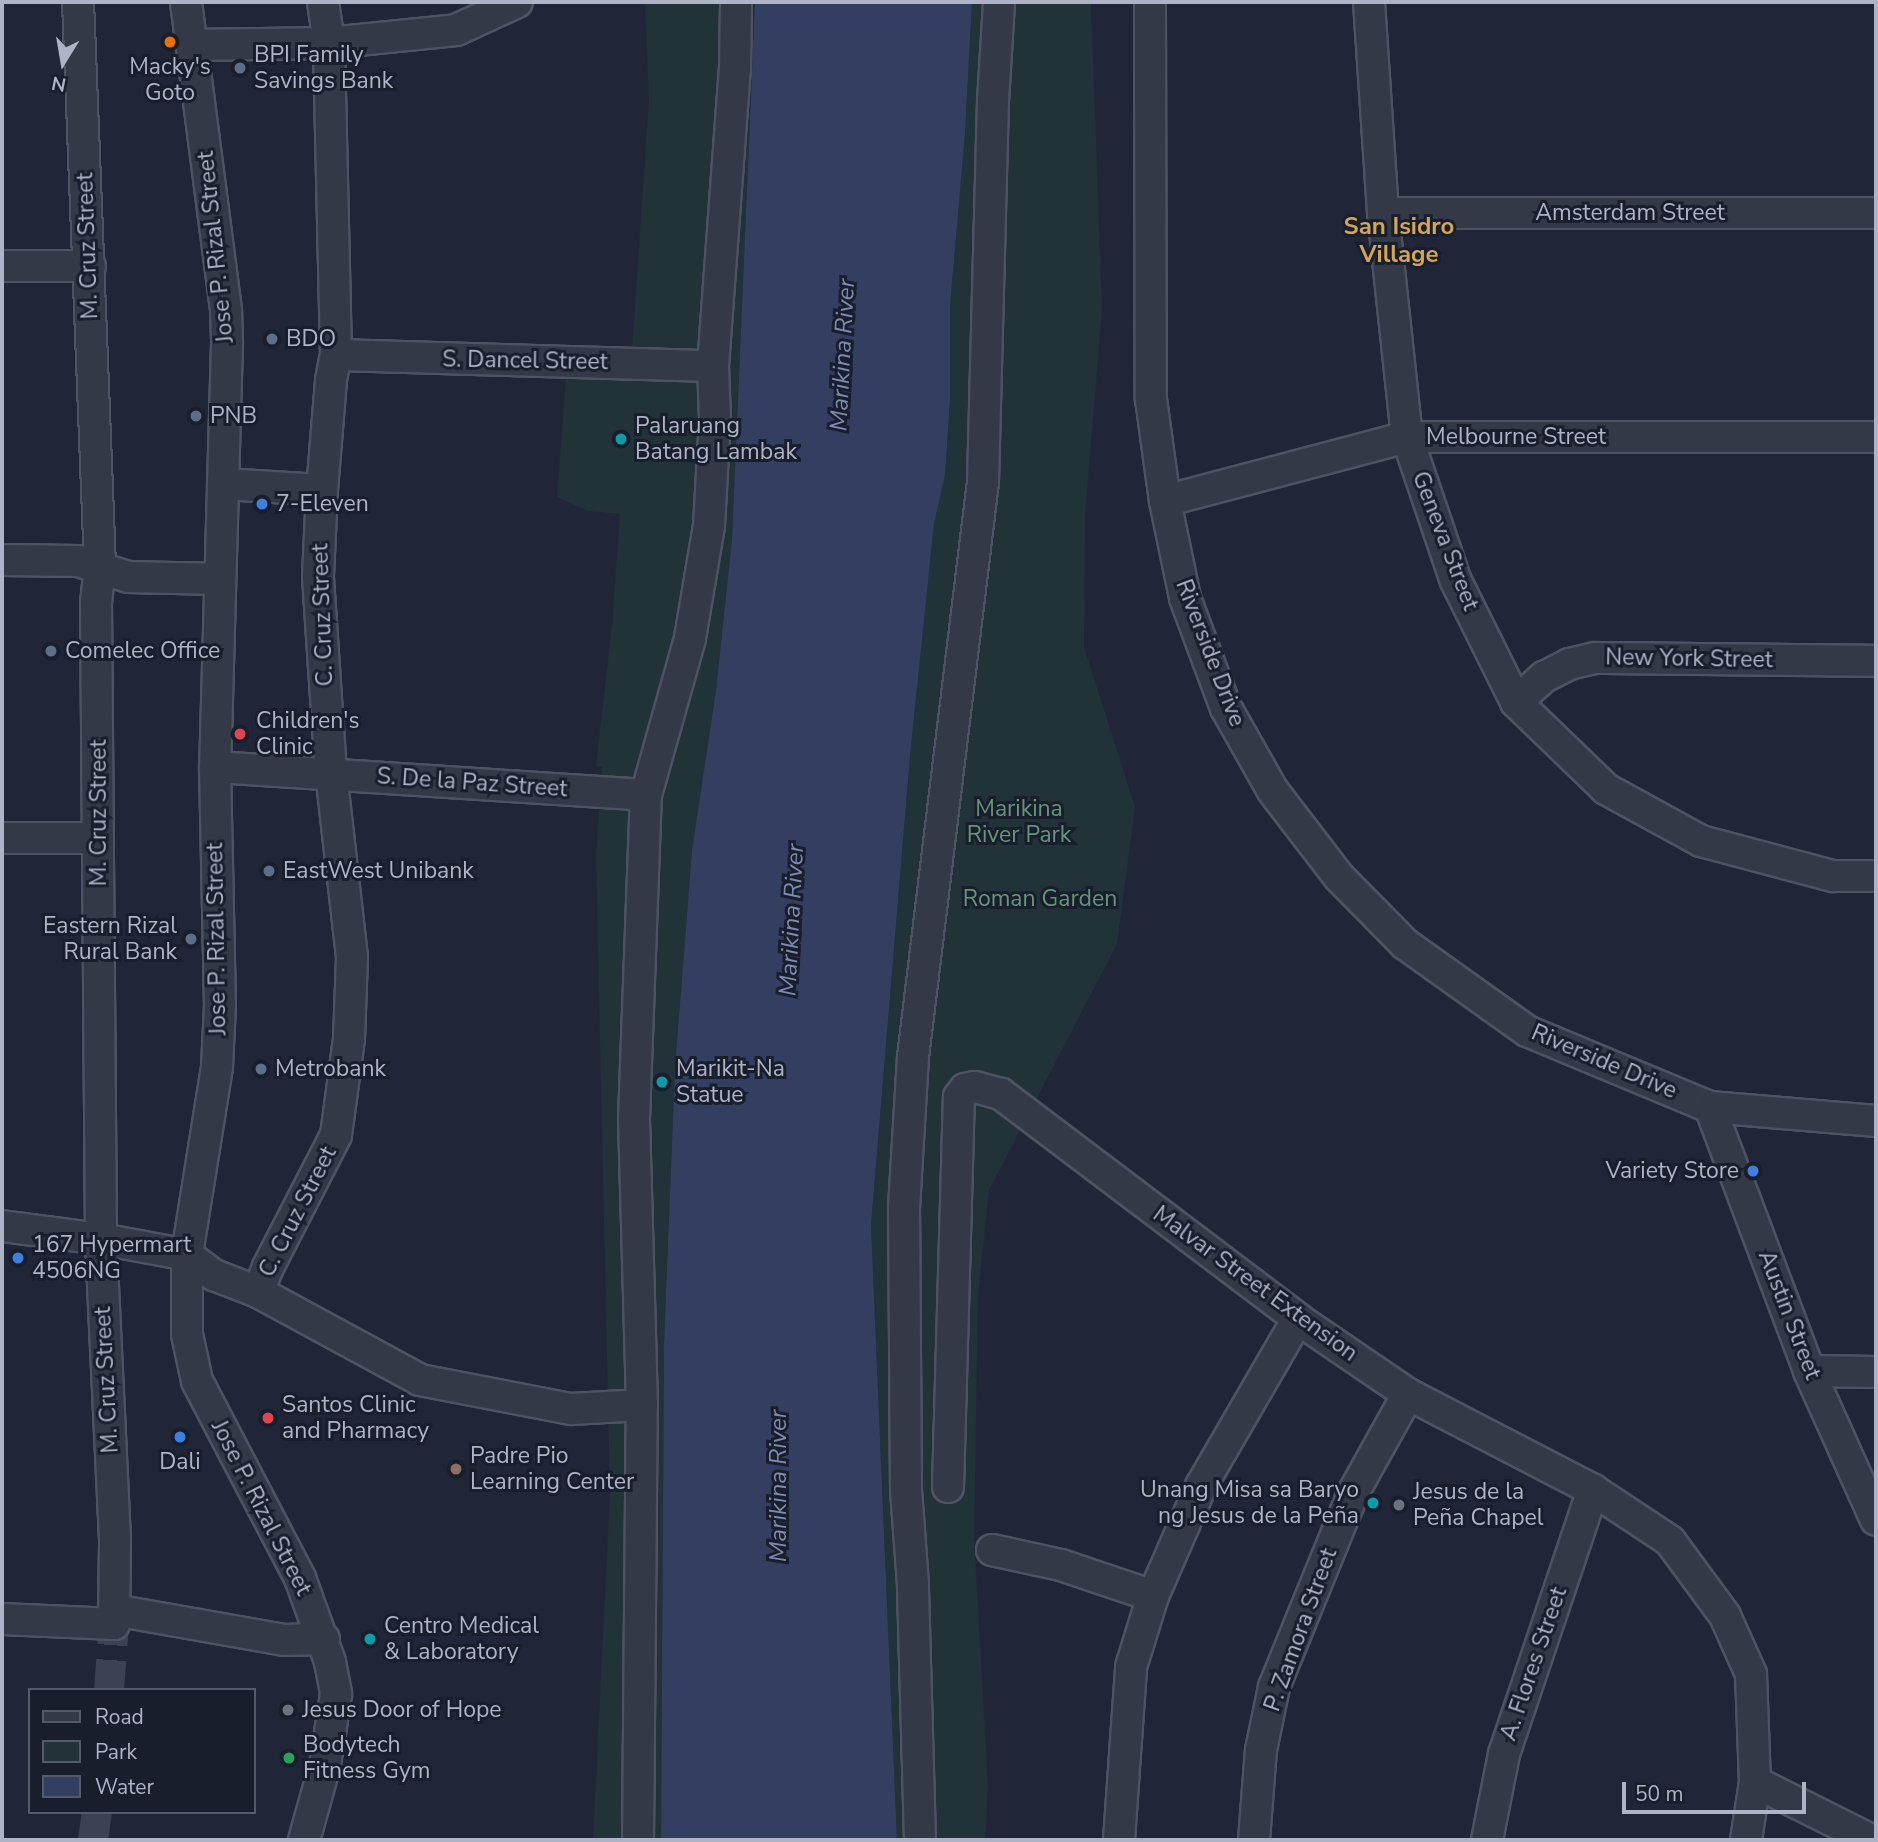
<!DOCTYPE html>
<meta charset="utf-8">
<style>
body{margin:0}
#map{position:relative;width:1878px;height:1842px;overflow:hidden;background:#202638;font-family:"Nunito Sans",sans-serif}
div>[style]{position:absolute}
.green>*{inset:0;background:#223239}
.water>*{inset:0;background:#333e60}
.minor-tunnel>*{height:30px;margin-top:-15px;transform-origin:0;background:repeating-linear-gradient(90deg,#3c4254 0 30px,transparent 0 45px)}
.roads{filter:drop-shadow(2px 0 #4e5363) drop-shadow(-2px 0 #4e5363) drop-shadow(0 2px #4e5363) drop-shadow(0 -2px #4e5363)}
.minor>*{height:30px;margin:-15px;padding:0 15px;transform-origin:15px;border-radius:15px;background:#343948}
.dots>*{width:19px;height:19px;translate:-50% -50%;box-sizing:border-box;border:4px solid #191e2d;border-radius:50%}
span{translate:-50% -50%;white-space:nowrap;text-align:center;line-height:1.15;-webkit-text-stroke:6px #191e2d;paint-order:stroke}
.poi-label{font-size:23px;color:#aeb3c5}
.left{translate:0 -50%;text-align:left}
.right{translate:-100% -50%;text-align:right}
.street-label{font-size:23px;color:#aeb3c5}
.park-label{font-size:23px;color:#659579}
.neighbourhood-label{font-size:24px;color:#d4a45a;font-weight:700}
.water-label{font-size:24px;color:#7d8bb2;font-style:italic}
.frame{position:absolute;inset:0;border:4px solid #aeb3c5;pointer-events:none}
.legend{position:absolute;left:28px;top:1688px;width:228px;height:126px;box-sizing:border-box;background:#191e2d;border:2px solid #555a6a;margin:0;padding:9px 12px;list-style:none;font-size:21px;color:#aeb3c5}
.legend li{display:flex;align-items:center;gap:14px;height:35px}
.legend b{width:35px;border:2px solid #555a6a}
.north{position:absolute;left:28px;top:28px;width:70px;height:70px;-webkit-text-stroke:5px #191e2d;paint-order:stroke;rotate:191deg;font-size:19px;font-weight:700;line-height:28px;text-align:center;color:#aeb3c5}
.north::after{content:'';display:block;margin:auto;width:24px;height:32px;background:#aeb3c5;clip-path:polygon(50% 0,100% 100%,50% 72%,0 100%)}
.scale{position:absolute;left:1622px;top:1782px;width:184px;height:32px;box-sizing:border-box;border:4px solid #aeb3c5;border-top:0;padding-left:9px;font-size:21px;line-height:24px;white-space:nowrap;color:#aeb3c5;-webkit-text-stroke:5px #191e2d;paint-order:stroke}
</style>
<div id="map">
<div class="green">
<div style="clip-path:polygon(645px 2px,755px 2px,732px 539px,716px 690px,692px 850px,675px 1067px,664px 1343px,661px 1840px,593px 1840px,610px 1494px,596px 856px,602px 767px,596px 766px,612px 625px,620px 514px,588px 511px,557px 497px,567px 364px,631px 366px,649px 100px)"></div>
<div style="clip-path:polygon(972px 2px,1091px 2px,1102px 309px,1085px 516px,1084px 647px,1135px 807px,1117px 944px,989px 1190px,978px 1295px,974px 1538px,988px 1789px,985px 1840px,897px 1840px,871px 1225px,910px 756px,934px 524px,945px 475px,950px 400px,950px 306px,965px 134px)"></div>
</div>
<div class="water">
<div style="clip-path:polygon(755px 2px,972px 2px,965px 134px,950px 306px,950px 400px,945px 475px,934px 524px,910px 756px,871px 1225px,897px 1840px,661px 1840px,664px 1343px,675px 1067px,692px 850px,716px 690px,732px 539px)"></div>
</div>
<div class="minor-tunnel">
<div style="left:109px;top:1690px;width:66px;rotate:-85.7deg"></div>
<div style="left:93px;top:1840px;width:28px;rotate:-82deg"></div>
</div>
<div class="roads">
<div class="minor">
<div style="left:186px;top:2px;width:312px;rotate:82.6deg"></div>
<div style="left:226px;top:311px;width:32px;rotate:88deg"></div>
<div style="left:227px;top:343px;width:424px;rotate:91.6deg"></div>
<div style="left:215px;top:767px;width:238px;rotate:88.8deg"></div>
<div style="left:220px;top:1005px;width:62px;rotate:92.8deg"></div>
<div style="left:217px;top:1067px;width:190px;rotate:99.1deg"></div>
<div style="left:187px;top:1255px;width:79px;rotate:90deg"></div>
<div style="left:187px;top:1334px;width:48px;rotate:78deg"></div>
<div style="left:197px;top:1381px;width:222px;rotate:62.4deg"></div>
<div style="left:300px;top:1578px;width:89px;rotate:70.3deg"></div>
<div style="left:330px;top:1662px;width:33px;rotate:79deg"></div>
<div style="left:336px;top:1694px;width:72px;rotate:98.8deg"></div>
<div style="left:325px;top:1765px;width:78px;rotate:105.6deg"></div>
<div style="left:1150px;top:2px;width:397px;rotate:89.9deg"></div>
<div style="left:1151px;top:399px;width:103px;rotate:82.2deg"></div>
<div style="left:1165px;top:501px;width:99px;rotate:78.3deg"></div>
<div style="left:1185px;top:598px;width:117px;rotate:69.6deg"></div>
<div style="left:1226px;top:708px;width:95px;rotate:60.5deg"></div>
<div style="left:1273px;top:791px;width:108px;rotate:52.5deg"></div>
<div style="left:1339px;top:877px;width:94px;rotate:45.4deg"></div>
<div style="left:1405px;top:944px;width:150px;rotate:35.5deg"></div>
<div style="left:1527px;top:1031px;width:198px;rotate:22.6deg"></div>
<div style="left:1710px;top:1107px;width:167px;rotate:4.8deg"></div>
<div style="left:1369px;top:2px;width:211px;rotate:86.2deg"></div>
<div style="left:1383px;top:213px;width:225px;rotate:83.9deg"></div>
<div style="left:1407px;top:437px;width:150px;rotate:71.3deg"></div>
<div style="left:1455px;top:579px;width:137px;rotate:63.6deg"></div>
<div style="left:1516px;top:702px;width:125px;rotate:44deg"></div>
<div style="left:1606px;top:789px;width:108px;rotate:28.7deg"></div>
<div style="left:1701px;top:841px;width:137px;rotate:14.9deg"></div>
<div style="left:1833px;top:876px;width:43px"></div>
<div style="left:192px;top:45px;width:137px;rotate:-0.8deg"></div>
<div style="left:329px;top:43px;width:128px;rotate:-5.8deg"></div>
<div style="left:456px;top:30px;width:67px;rotate:-24.7deg"></div>
<div style="left:1383px;top:213px;width:493px"></div>
<div style="left:2px;top:266px;width:88px"></div>
<div style="left:336px;top:355px;width:377px;rotate:1.7deg"></div>
<div style="left:223px;top:484px;width:99px;rotate:3.5deg"></div>
<div style="left:1165px;top:501px;width:250px;rotate:-14.8deg"></div>
<div style="left:1407px;top:437px;width:469px"></div>
<div style="left:2px;top:560px;width:76px;rotate:0.8deg"></div>
<div style="left:78px;top:561px;width:52px;rotate:17.7deg"></div>
<div style="left:128px;top:577px;width:91px;rotate:1.3deg"></div>
<div style="left:1516px;top:702px;width:38px;rotate:-42deg"></div>
<div style="left:1544px;top:677px;width:28px;rotate:-27deg"></div>
<div style="left:1569px;top:664px;width:27px;rotate:-13deg"></div>
<div style="left:1595px;top:658px;width:281px;rotate:0.6deg"></div>
<div style="left:215px;top:767px;width:432px;rotate:3.7deg"></div>
<div style="left:2px;top:838px;width:96px"></div>
<div style="left:1710px;top:1107px;width:282px;rotate:69.4deg"></div>
<div style="left:1809px;top:1371px;width:163px;rotate:65.8deg"></div>
<div style="left:2px;top:1226px;width:100px;rotate:7.5deg"></div>
<div style="left:101px;top:1239px;width:87px;rotate:10.5deg"></div>
<div style="left:187px;top:1255px;width:34px;rotate:37deg"></div>
<div style="left:214px;top:1275px;width:47px;rotate:21.1deg"></div>
<div style="left:258px;top:1292px;width:184px;rotate:28.5deg"></div>
<div style="left:420px;top:1380px;width:154px;rotate:10.9deg"></div>
<div style="left:571px;top:1409px;width:71px;rotate:-3.2deg"></div>
<div style="left:258px;top:1292px;width:27px;rotate:-68deg"></div>
<div style="left:268px;top:1267px;width:148px;rotate:-62.7deg"></div>
<div style="left:336px;top:1135px;width:97px;rotate:-82.3deg"></div>
<div style="left:349px;top:1039px;width:82px;rotate:-87.9deg"></div>
<div style="left:352px;top:957px;width:185px;rotate:-96.5deg"></div>
<div style="left:331px;top:773px;width:197px;rotate:-93.8deg"></div>
<div style="left:318px;top:576px;width:86px;rotate:-87.3deg"></div>
<div style="left:322px;top:490px;width:110px;rotate:-85.3deg"></div>
<div style="left:331px;top:380px;width:25px;rotate:-79deg"></div>
<div style="left:336px;top:355px;width:312px;rotate:-91.3deg"></div>
<div style="left:329px;top:43px;width:41px;rotate:-98.3deg"></div>
<div style="left:1809px;top:1371px;width:67px;rotate:0.9deg"></div>
<div style="left:948px;top:1487px;width:390px;rotate:-88.4deg"></div>
<div style="left:959px;top:1097px;width:10px;rotate:-53deg"></div>
<div style="left:965px;top:1089px;width:10px;rotate:-11deg"></div>
<div style="left:975px;top:1087px;width:27px;rotate:15deg"></div>
<div style="left:1001px;top:1094px;width:373px;rotate:37.1deg"></div>
<div style="left:1298px;top:1319px;width:133px;rotate:34.3deg"></div>
<div style="left:1408px;top:1394px;width:208px;rotate:27.4deg"></div>
<div style="left:1593px;top:1490px;width:92px;rotate:33.5deg"></div>
<div style="left:1670px;top:1541px;width:93px;rotate:53.7deg"></div>
<div style="left:1725px;top:1616px;width:64px;rotate:65.9deg"></div>
<div style="left:1751px;top:1674px;width:108px;rotate:87.9deg"></div>
<div style="left:1755px;top:1782px;width:59px;rotate:98.8deg"></div>
<div style="left:992px;top:1550px;width:71px;rotate:12.3deg"></div>
<div style="left:1061px;top:1565px;width:97px;rotate:18.6deg"></div>
<div style="left:114px;top:1610px;width:173px;rotate:10deg"></div>
<div style="left:284px;top:1640px;width:40px;rotate:-1.4deg"></div>
<div style="left:2px;top:1619px;width:112px;rotate:2.6deg"></div>
<div style="left:114px;top:1624px;width:84px;rotate:-89.3deg"></div>
<div style="left:115px;top:1540px;width:301px;rotate:-92.7deg"></div>
<div style="left:101px;top:1239px;width:636px;rotate:-90.45deg"></div>
<div style="left:96px;top:603px;width:37px;rotate:-84deg"></div>
<div style="left:100px;top:566px;width:564px;rotate:-92.23deg"></div>
<div style="left:1755px;top:1782px;width:130px;rotate:26.6deg"></div>
<div style="left:638px;top:1840px;width:435px;rotate:-89.5deg"></div>
<div style="left:642px;top:1405px;width:286px;rotate:-91.6deg"></div>
<div style="left:634px;top:1119px;width:324px;rotate:-87.9deg"></div>
<div style="left:646px;top:795px;width:163px;rotate:-74.3deg"></div>
<div style="left:690px;top:638px;width:114px;rotate:-80.4deg"></div>
<div style="left:709px;top:526px;width:108px;rotate:-86.8deg"></div>
<div style="left:715px;top:418px;width:52px;rotate:-92.2deg"></div>
<div style="left:713px;top:366px;width:299px;rotate:-85.8deg"></div>
<div style="left:735px;top:68px;width:66px;rotate:-89.1deg"></div>
<div style="left:920px;top:1840px;width:255px;rotate:-91.6deg"></div>
<div style="left:913px;top:1585px;width:95px;rotate:-94.2deg"></div>
<div style="left:906px;top:1490px;width:282px;rotate:-90.4deg"></div>
<div style="left:904px;top:1208px;width:151px;rotate:-86.6deg"></div>
<div style="left:913px;top:1057px;width:579px;rotate:-83.06deg"></div>
<div style="left:983px;top:482px;width:381px;rotate:-88.5deg"></div>
<div style="left:993px;top:101px;width:99px;rotate:-86.5deg"></div>
<div style="left:1119px;top:1840px;width:173px;rotate:-86deg"></div>
<div style="left:1131px;top:1667px;width:74px;rotate:-72.8deg"></div>
<div style="left:1153px;top:1596px;width:120px;rotate:-66.4deg"></div>
<div style="left:1201px;top:1486px;width:193px;rotate:-59.9deg"></div>
<div style="left:1254px;top:1840px;width:90px;rotate:-85.6deg"></div>
<div style="left:1261px;top:1750px;width:64px;rotate:-78.3deg"></div>
<div style="left:1274px;top:1687px;width:209px;rotate:-67.8deg"></div>
<div style="left:1353px;top:1493px;width:113px;rotate:-60.9deg"></div>
<div style="left:1487px;top:1840px;width:88px;rotate:-78.8deg"></div>
<div style="left:1504px;top:1754px;width:279px;rotate:-71.4deg"></div>
</div>
</div>
<div class="dots">
<div style="left:170px;top:42px;background:#e8710a"></div>
<div style="left:240px;top:68px;background:#5c6f8a"></div>
<div style="left:272px;top:339px;background:#5c6f8a"></div>
<div style="left:196px;top:416px;background:#5c6f8a"></div>
<div style="left:621px;top:439px;background:#0f9aa8"></div>
<div style="left:262px;top:504px;background:#3f7fe0"></div>
<div style="left:51px;top:651px;background:#5c6f8a"></div>
<div style="left:240px;top:734px;background:#e0444e"></div>
<div style="left:269px;top:871px;background:#5c6f8a"></div>
<div style="left:191px;top:939px;background:#5c6f8a"></div>
<div style="left:261px;top:1069px;background:#5c6f8a"></div>
<div style="left:662px;top:1082px;background:#0f9aa8"></div>
<div style="left:1753px;top:1171px;background:#3f7fe0"></div>
<div style="left:18px;top:1258px;background:#3f7fe0"></div>
<div style="left:268px;top:1418px;background:#e0444e"></div>
<div style="left:180px;top:1437px;background:#3f7fe0"></div>
<div style="left:456px;top:1469px;background:#8d6e63"></div>
<div style="left:1373px;top:1503px;background:#0f9aa8"></div>
<div style="left:1399px;top:1505px;background:#6b7280"></div>
<div style="left:370px;top:1639px;background:#0f9aa8"></div>
<div style="left:288px;top:1710px;background:#6b7280"></div>
<div style="left:289px;top:1758px;background:#2e9e5b"></div>
</div>
<div class="poi-label">
<span class="left" style="left:254px;top:68px">BPI Family<br>Savings Bank</span>
<span style="left:170px;top:80px">Macky's<br>Goto</span>
<span class="left" style="left:286px;top:339px">BDO</span>
<span class="left" style="left:210px;top:416px">PNB</span>
<span class="left" style="left:635px;top:439px">Palaruang<br>Batang Lambak</span>
<span class="left" style="left:276px;top:504px">7-Eleven</span>
<span class="left" style="left:65px;top:651px">Comelec Office</span>
<span class="left" style="left:256px;top:734px">Children's<br>Clinic</span>
<span class="left" style="left:283px;top:871px">EastWest Unibank</span>
<span class="right" style="left:177px;top:939px">Eastern Rizal<br>Rural Bank</span>
<span class="left" style="left:275px;top:1069px">Metrobank</span>
<span class="left" style="left:676px;top:1082px">Marikit-Na<br>Statue</span>
<span class="right" style="left:1739px;top:1171px">Variety Store</span>
<span class="left" style="left:32px;top:1258px">167 Hypermart<br>4506NG</span>
<span class="left" style="left:282px;top:1418px">Santos Clinic<br>and Pharmacy</span>
<span class="left" style="left:470px;top:1469px">Padre Pio<br>Learning Center</span>
<span style="left:180px;top:1462px">Dali</span>
<span class="right" style="left:1359px;top:1503px">Unang Misa sa Baryo<br>ng Jesus de la Peña</span>
<span class="left" style="left:1413px;top:1505px">Jesus de la<br>Peña Chapel</span>
<span class="left" style="left:384px;top:1639px">Centro Medical<br>&amp; Laboratory</span>
<span class="left" style="left:302px;top:1710px">Jesus Door of Hope</span>
<span class="left" style="left:303px;top:1758px">Bodytech<br>Fitness Gym</span>
</div>
<div class="street-label">
<span style="left:1630px;top:213px">Amsterdam Street</span>
<span style="left:88px;top:246px;rotate:-92deg">M. Cruz Street</span>
<span style="left:216px;top:247px;rotate:-96deg">Jose P. Rizal Street</span>
<span style="left:525px;top:361px;rotate:1deg">S. Dancel Street</span>
<span style="left:1516px;top:437px">Melbourne Street</span>
<span style="left:1445px;top:541px;rotate:69deg">Geneva Street</span>
<span style="left:323px;top:615px;rotate:-92deg">C. Cruz Street</span>
<span style="left:1210px;top:653px;rotate:69deg">Riverside Drive</span>
<span style="left:1689px;top:659px;rotate:1deg">New York Street</span>
<span style="left:472px;top:783px;rotate:4deg">S. De la Paz Street</span>
<span style="left:99px;top:813px;rotate:-90deg">M. Cruz Street</span>
<span style="left:217px;top:939px;rotate:-91deg">Jose P. Rizal Street</span>
<span style="left:1604px;top:1062px;rotate:23deg">Riverside Drive</span>
<span style="left:298px;top:1212px;rotate:-63deg">C. Cruz Street</span>
<span style="left:1255px;top:1284px;rotate:36deg">Malvar Street Extension</span>
<span style="left:1789px;top:1315px;rotate:69deg">Austin Street</span>
<span style="left:107px;top:1380px;rotate:-93deg">M. Cruz Street</span>
<span style="left:261px;top:1508px;rotate:63deg">Jose P. Rizal Street</span>
<span style="left:1301px;top:1630px;rotate:-70deg">P. Zamora Street</span>
<span style="left:1534px;top:1664px;rotate:-71deg">A. Flores Street</span>
</div>
<div class="park-label">
<span style="left:1019px;top:822px">Marikina<br>River Park</span>
<span style="left:1040px;top:899px">Roman Garden</span>
</div>
<div class="neighbourhood-label">
<span style="left:1399px;top:241px">San Isidro<br>Village</span>
</div>
<div class="water-label">
<span style="left:843px;top:355px;rotate:-87deg">Marikina River</span>
<span style="left:792px;top:920px;rotate:-87deg">Marikina River</span>
<span style="left:779px;top:1486px;rotate:-90deg">Marikina River</span>
</div>
<div class="frame"></div>
<ul class="legend">
<li><b style="height:9px;background:#343948"></b>Road</li>
<li><b style="height:19px;background:#223239"></b>Park</li>
<li><b style="height:19px;background:#333e60"></b>Water</li>
</ul>
<div class="north">N</div>
<div class="scale">50 m</div>
</div>
